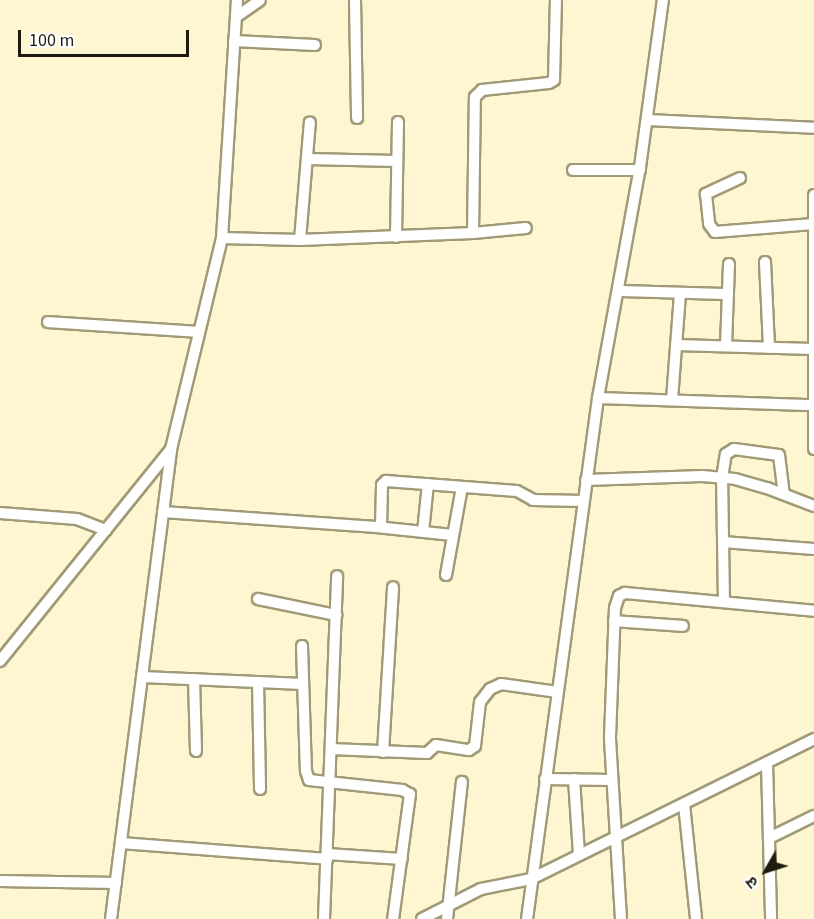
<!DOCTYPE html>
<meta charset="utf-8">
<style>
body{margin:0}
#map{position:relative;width:814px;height:919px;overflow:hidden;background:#fdf6d1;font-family:"Source Sans 3","Noto Sans Devanagari",sans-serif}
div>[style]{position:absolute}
.roads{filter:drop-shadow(2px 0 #a19a77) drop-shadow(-2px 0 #a19a77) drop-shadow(0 2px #a19a77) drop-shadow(0 -2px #a19a77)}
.street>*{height:10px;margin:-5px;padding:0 5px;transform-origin:5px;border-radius:5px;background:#fff}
span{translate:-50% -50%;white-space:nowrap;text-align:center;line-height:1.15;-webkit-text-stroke:4.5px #fff;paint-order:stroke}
.north{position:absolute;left:736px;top:841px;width:60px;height:60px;-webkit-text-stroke:4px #fff;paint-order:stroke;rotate:231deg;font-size:16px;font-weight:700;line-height:24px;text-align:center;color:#1e1c0e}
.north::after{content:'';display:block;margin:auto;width:21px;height:27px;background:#1e1c0e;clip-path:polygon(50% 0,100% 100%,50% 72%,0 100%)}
.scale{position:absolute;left:18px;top:30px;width:171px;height:27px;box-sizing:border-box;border:3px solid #1e1c0e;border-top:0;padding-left:8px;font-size:18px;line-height:21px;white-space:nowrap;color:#1e1c0e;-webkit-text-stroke:4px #fff;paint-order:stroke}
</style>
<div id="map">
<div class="roads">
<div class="street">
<div style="left:355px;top:0;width:118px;rotate:89deg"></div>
<div style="left:236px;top:17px;width:29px;rotate:-35deg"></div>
<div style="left:234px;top:41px;width:81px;rotate:2.8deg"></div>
<div style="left:647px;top:120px;width:167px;rotate:2.7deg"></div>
<div style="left:307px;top:159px;width:90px;rotate:1.3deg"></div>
<div style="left:573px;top:170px;width:67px"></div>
<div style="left:740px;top:178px;width:38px;rotate:155deg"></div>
<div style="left:706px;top:194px;width:30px;rotate:84deg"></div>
<div style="left:709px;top:224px;width:10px;rotate:53deg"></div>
<div style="left:715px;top:232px;width:98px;rotate:-4.7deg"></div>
<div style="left:814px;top:195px;width:254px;rotate:90deg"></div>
<div style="left:473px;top:233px;width:136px;rotate:-89.2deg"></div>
<div style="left:475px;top:97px;width:10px;rotate:-45deg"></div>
<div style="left:482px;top:90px;width:67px;rotate:-6deg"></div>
<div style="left:549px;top:83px;width:6px;rotate:-31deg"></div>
<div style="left:554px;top:80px;width:80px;rotate:-88.6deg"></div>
<div style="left:396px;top:237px;width:115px;rotate:-89deg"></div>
<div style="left:222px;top:238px;width:78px;rotate:1.5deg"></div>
<div style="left:300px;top:240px;width:173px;rotate:-2.3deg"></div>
<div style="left:473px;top:233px;width:53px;rotate:-5.4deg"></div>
<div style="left:300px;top:240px;width:118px;rotate:-85.2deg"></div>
<div style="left:765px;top:262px;width:86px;rotate:87.3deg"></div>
<div style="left:618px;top:291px;width:110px;rotate:1.6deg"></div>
<div style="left:48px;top:322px;width:151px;rotate:3.8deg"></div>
<div style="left:676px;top:345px;width:137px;rotate:1.7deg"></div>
<div style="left:726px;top:346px;width:82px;rotate:-87.9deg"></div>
<div style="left:598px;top:398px;width:216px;rotate:1.9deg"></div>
<div style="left:672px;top:400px;width:107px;rotate:-85.7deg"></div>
<div style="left:586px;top:480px;width:116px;rotate:-2deg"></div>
<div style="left:702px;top:476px;width:33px;rotate:5deg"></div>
<div style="left:735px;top:479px;width:33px;rotate:16deg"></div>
<div style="left:767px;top:488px;width:50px;rotate:21deg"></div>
<div style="left:163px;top:512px;width:214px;rotate:4deg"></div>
<div style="left:376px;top:527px;width:77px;rotate:5.9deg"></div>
<div style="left:0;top:513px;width:77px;rotate:4.5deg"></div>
<div style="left:77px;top:519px;width:31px;rotate:21deg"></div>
<div style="left:381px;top:527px;width:42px;rotate:-88.6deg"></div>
<div style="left:382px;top:485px;width:6px;rotate:-45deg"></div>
<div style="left:386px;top:481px;width:131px;rotate:4.4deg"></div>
<div style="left:517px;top:491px;width:18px;rotate:29deg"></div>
<div style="left:533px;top:500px;width:50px;rotate:1.1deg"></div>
<div style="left:423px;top:532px;width:48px;rotate:-84.1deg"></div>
<div style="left:723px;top:542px;width:91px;rotate:4.4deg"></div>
<div style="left:446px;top:575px;width:89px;rotate:-79.7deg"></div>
<div style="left:258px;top:599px;width:80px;rotate:11.6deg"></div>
<div style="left:724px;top:602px;width:124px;rotate:-90.9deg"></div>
<div style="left:722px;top:478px;width:24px;rotate:-81deg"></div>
<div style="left:726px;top:454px;width:9px;rotate:-32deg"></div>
<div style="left:734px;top:449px;width:45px;rotate:7.6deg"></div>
<div style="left:779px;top:455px;width:39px;rotate:83deg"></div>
<div style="left:614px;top:621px;width:69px;rotate:4.1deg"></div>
<div style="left:302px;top:646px;width:125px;rotate:88.2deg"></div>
<div style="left:306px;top:771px;width:9px;rotate:72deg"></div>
<div style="left:309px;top:780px;width:94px;rotate:6.1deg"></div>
<div style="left:402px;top:790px;width:9px;rotate:27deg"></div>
<div style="left:410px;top:794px;width:126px;rotate:97.7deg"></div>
<div style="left:0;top:661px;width:272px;rotate:-51.1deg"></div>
<div style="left:142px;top:677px;width:161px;rotate:2.5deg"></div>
<div style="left:194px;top:679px;width:72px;rotate:88.4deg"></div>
<div style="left:258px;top:682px;width:107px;rotate:88.9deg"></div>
<div style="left:331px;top:749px;width:96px;rotate:2.4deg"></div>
<div style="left:427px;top:753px;width:12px;rotate:-42deg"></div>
<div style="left:436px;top:745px;width:33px;rotate:9deg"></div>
<div style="left:469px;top:750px;width:7px;rotate:-34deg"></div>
<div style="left:475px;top:746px;width:44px;rotate:-83.5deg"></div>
<div style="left:480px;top:702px;width:16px;rotate:-52deg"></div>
<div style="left:490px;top:689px;width:12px;rotate:-24deg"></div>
<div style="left:501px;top:684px;width:57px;rotate:8.1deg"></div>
<div style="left:383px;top:752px;width:165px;rotate:-86.5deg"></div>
<div style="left:767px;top:763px;width:156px;rotate:88.5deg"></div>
<div style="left:545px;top:779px;width:67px;rotate:0.9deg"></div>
<div style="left:574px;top:779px;width:75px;rotate:86.2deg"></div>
<div style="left:684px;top:804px;width:116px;rotate:84deg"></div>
<div style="left:769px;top:838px;width:50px;rotate:-26.1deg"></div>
<div style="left:121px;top:843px;width:207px;rotate:4.4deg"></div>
<div style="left:327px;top:854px;width:75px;rotate:3.8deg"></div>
<div style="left:0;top:881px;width:116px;rotate:1deg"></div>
<div style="left:111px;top:919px;width:474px;rotate:-82.7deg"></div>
<div style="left:171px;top:449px;width:217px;rotate:-76.4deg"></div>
<div style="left:222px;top:238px;width:238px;rotate:-86.4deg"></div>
<div style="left:324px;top:919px;width:343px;rotate:-87.8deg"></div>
<div style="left:422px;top:919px;width:66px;rotate:-27deg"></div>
<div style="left:481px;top:889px;width:51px;rotate:-11.3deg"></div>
<div style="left:531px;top:879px;width:316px;rotate:-26.3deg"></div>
<div style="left:447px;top:919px;width:138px;rotate:-83.8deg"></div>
<div style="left:527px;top:919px;width:526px;rotate:-82.24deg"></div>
<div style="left:598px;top:398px;width:235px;rotate:-79.7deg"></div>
<div style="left:640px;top:167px;width:169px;rotate:-82.2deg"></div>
<div style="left:621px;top:919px;width:182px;rotate:-93.5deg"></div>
<div style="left:610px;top:737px;width:129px;rotate:-87.8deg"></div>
<div style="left:615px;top:608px;width:13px;rotate:-72deg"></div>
<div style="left:619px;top:596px;width:7px;rotate:-27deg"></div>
<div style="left:625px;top:593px;width:190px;rotate:5.4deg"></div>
</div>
</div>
<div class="north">उ</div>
<div class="scale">100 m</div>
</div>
